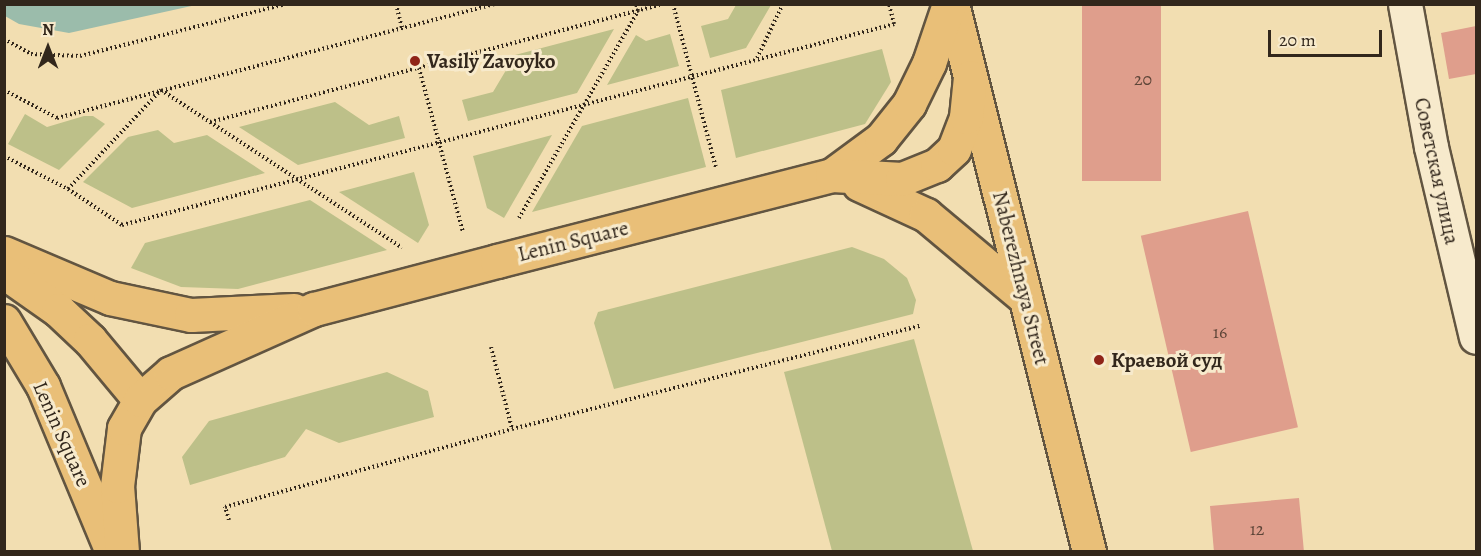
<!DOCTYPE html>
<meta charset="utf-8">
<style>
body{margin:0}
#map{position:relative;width:1481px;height:556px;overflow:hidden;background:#f2deb1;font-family:Alegreya,serif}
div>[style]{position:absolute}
.green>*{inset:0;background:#bdc089}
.water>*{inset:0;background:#9bbcab}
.building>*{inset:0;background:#df9e8c;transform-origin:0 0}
.path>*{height:4px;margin-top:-2px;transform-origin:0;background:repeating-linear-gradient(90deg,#32271c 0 1.5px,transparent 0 4.5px)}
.roads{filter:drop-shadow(2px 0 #625541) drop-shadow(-2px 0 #625541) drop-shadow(0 2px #625541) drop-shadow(0 -2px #625541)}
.minor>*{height:33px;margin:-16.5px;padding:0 16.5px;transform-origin:16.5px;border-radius:16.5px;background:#f7eacc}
.major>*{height:33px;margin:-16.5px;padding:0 16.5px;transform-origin:16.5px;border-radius:16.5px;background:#e9bf78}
.dots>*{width:16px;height:16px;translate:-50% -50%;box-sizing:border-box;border:3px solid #f7eacc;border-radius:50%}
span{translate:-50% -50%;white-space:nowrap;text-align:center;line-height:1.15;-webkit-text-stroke:6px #f7eacc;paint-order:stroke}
.number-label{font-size:18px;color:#5d4538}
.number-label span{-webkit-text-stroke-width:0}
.poi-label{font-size:21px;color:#32271c;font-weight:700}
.left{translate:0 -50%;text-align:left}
.street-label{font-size:21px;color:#32271c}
.frame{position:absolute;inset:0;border:6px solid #32271c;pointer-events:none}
.north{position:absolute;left:18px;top:18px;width:60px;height:60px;-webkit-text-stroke:4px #f7eacc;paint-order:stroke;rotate:0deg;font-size:16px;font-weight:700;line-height:24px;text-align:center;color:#32271c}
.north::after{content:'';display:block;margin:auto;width:21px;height:27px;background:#32271c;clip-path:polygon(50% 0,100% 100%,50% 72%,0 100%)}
.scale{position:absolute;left:1268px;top:30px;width:114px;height:27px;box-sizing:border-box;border:3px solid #32271c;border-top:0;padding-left:8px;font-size:18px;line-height:21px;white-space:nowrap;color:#32271c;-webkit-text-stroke:4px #f7eacc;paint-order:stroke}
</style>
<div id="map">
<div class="green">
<div style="clip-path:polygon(736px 5px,771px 5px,746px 48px,710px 58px,701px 26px,728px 19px)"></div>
<div style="clip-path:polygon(614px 29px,577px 93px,468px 121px,462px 100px,493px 92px,515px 55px)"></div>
<div style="clip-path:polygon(670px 34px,679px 66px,607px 85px,636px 35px,646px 41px)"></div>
<div style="clip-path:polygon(882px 49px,891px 82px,865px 124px,736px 158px,721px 90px)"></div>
<div style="clip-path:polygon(688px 98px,706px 167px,532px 212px,582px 126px)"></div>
<div style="clip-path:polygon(335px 102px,369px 125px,399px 116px,405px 138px,298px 165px,239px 127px)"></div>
<div style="clip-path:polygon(25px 114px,47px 127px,84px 116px,93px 116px,105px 124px,59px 170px,8px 144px)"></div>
<div style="clip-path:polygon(158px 130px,174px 143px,207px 135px,265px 173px,132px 208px,83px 182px,128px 137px)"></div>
<div style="clip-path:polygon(552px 135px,504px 218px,487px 208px,473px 156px)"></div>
<div style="clip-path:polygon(414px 172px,429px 225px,418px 243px,339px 192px)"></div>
<div style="clip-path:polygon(310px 200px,387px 250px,238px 289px,181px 287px,131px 268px,145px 243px)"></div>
<div style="clip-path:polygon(852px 247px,884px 259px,907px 278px,916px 300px,913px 314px,614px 389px,594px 323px,598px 312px)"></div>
<div style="clip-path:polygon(914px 339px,973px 551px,832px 551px,784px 372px)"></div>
<div style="clip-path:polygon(387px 372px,428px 391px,434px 417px,339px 443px,306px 429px,285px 457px,190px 485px,182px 457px,209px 421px)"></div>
</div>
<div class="water">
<div style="clip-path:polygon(5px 4px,196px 4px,196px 5px,69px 33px,19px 24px,5px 16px)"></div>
</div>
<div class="building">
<div style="left:1082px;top:4px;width:79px;height:177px"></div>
<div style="clip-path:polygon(1476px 26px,1476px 74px,1449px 79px,1441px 33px)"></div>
<div style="left:1248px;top:211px;width:222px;height:110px;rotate:77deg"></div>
<div style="clip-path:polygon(1299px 498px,1304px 552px,1214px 552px,1210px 506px)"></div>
</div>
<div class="path">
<div style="left:396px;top:4px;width:25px;rotate:76deg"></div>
<div style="left:673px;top:4px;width:170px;rotate:75.3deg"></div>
<div style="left:4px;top:39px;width:31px;rotate:29deg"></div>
<div style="left:31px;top:54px;width:49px;rotate:2.3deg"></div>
<div style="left:80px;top:56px;width:211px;rotate:-14.2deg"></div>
<div style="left:757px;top:58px;width:60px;rotate:-64.3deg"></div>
<div style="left:419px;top:68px;width:170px;rotate:75deg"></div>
<div style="left:4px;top:90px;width:60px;rotate:27.8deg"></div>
<div style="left:57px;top:118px;width:453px;rotate:-14.6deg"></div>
<div style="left:210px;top:122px;width:468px;rotate:-14.6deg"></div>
<div style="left:4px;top:156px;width:72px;rotate:27.3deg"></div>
<div style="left:68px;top:189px;width:65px;rotate:33.7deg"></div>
<div style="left:122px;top:225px;width:798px;rotate:-14.59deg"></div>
<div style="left:894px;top:24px;width:21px;rotate:-104deg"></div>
<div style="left:68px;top:189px;width:136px;rotate:-46.8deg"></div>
<div style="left:161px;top:90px;width:288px;rotate:33.2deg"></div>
<div style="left:519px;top:218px;width:239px;rotate:-60.1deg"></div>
<div style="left:638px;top:11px;width:7px;rotate:-106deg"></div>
<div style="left:491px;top:347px;width:85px;rotate:75.6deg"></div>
<div style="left:229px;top:520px;width:14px;rotate:-107deg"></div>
<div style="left:225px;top:507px;width:297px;rotate:-15.2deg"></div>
<div style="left:512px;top:429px;width:421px;rotate:-14.2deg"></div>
</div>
<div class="roads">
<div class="minor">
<div style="left:1405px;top:4px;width:145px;rotate:79.7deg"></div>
<div style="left:1431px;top:147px;width:195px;rotate:76.7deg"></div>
</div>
<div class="major">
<div style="left:952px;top:4px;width:565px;rotate:75.96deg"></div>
<div style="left:832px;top:175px;width:61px;rotate:-36.3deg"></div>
<div style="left:881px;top:139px;width:45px;rotate:-51.3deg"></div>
<div style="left:909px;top:104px;width:46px;rotate:-64deg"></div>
<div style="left:929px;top:63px;width:62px;rotate:-71.3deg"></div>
<div style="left:859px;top:184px;width:74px;rotate:24.8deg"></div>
<div style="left:926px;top:215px;width:128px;rotate:39.9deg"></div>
<div style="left:4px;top:253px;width:115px;rotate:23deg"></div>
<div style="left:110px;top:298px;width:83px;rotate:11.9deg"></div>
<div style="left:191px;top:315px;width:103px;rotate:-2.8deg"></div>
<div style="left:4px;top:272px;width:66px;rotate:35.1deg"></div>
<div style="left:58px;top:310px;width:44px;rotate:43.2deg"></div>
<div style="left:90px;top:340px;width:78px;rotate:50.2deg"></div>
<div style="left:4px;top:321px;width:76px;rotate:59deg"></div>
<div style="left:43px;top:386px;width:180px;rotate:67.4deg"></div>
<div style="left:122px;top:552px;width:66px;rotate:-94.3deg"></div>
<div style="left:117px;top:486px;width:58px;rotate:-83.1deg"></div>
<div style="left:124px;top:428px;width:32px;rotate:-60deg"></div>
<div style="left:140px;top:400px;width:41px;rotate:-41.1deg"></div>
<div style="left:171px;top:373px;width:157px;rotate:-24.1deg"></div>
<div style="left:314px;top:309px;width:189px;rotate:-14.7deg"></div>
<div style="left:497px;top:261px;width:346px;rotate:-14.4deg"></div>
<div style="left:832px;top:175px;width:70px;rotate:3.3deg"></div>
<div style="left:902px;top:179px;width:38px;rotate:-22deg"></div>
<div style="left:937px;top:165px;width:23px;rotate:-43deg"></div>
<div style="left:954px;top:149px;width:34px;rotate:-69deg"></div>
<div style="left:966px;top:117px;width:40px;rotate:-84.3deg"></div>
</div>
</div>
<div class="dots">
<div style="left:415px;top:61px;background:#8f2418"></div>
<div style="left:1099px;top:360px;background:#8f2418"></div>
</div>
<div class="number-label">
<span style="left:1143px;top:79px">20</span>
<span style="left:1220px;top:332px">16</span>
<span style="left:1257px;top:529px">12</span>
</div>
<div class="poi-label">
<span class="left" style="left:427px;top:61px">Vasily Zavoyko</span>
<span class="left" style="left:1111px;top:360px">Краевой суд</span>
</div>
<div class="street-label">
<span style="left:1437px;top:171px;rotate:78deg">Советская улица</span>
<span style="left:573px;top:241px;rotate:-14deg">Lenin Square</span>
<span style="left:1021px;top:278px;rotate:76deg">Naberezhnaya Street</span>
<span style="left:62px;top:434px;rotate:66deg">Lenin Square</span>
</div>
<div class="frame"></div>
<div class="north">N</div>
<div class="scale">20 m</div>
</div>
